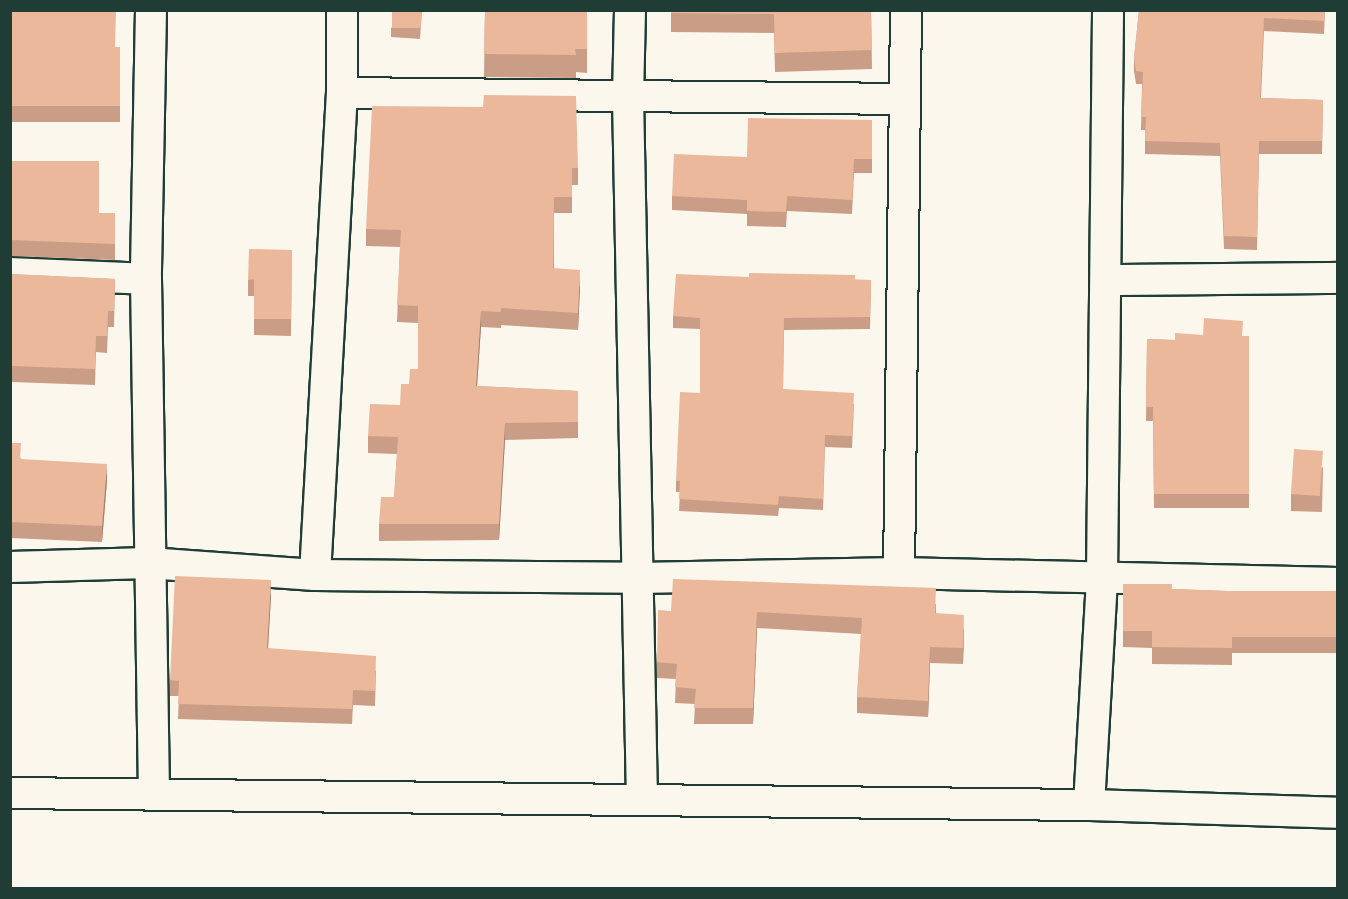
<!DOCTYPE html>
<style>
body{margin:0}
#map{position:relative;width:1348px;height:899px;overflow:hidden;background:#fbf7ec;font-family:Itim,sans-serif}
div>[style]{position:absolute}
.roads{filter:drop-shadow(2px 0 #1f3d34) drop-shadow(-2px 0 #1f3d34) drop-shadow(0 2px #1f3d34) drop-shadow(0 -2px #1f3d34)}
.street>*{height:30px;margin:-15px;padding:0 15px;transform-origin:15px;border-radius:15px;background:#fbf7ec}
.wall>*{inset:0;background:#ca9e86}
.shaded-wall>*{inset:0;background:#a4816d}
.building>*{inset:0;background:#ebb89c;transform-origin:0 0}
span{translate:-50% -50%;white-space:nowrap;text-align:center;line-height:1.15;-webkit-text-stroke:4.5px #fbf7ec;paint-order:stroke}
.frame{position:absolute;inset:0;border:12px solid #1f3d34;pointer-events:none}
</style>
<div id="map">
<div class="roads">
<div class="street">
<div style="left:151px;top:10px;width:269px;rotate:91.1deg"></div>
<div style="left:146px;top:279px;width:514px;rotate:89.11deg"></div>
<div style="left:630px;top:10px;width:87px;rotate:91.3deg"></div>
<div style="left:628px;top:97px;width:703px;rotate:88.86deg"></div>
<div style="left:342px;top:93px;width:563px;rotate:0.61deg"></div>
<div style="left:10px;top:273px;width:136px;rotate:2.5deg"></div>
<div style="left:1108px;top:280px;width:230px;rotate:-0.5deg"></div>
<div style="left:10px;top:567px;width:138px;rotate:-1.7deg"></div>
<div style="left:148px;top:563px;width:167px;rotate:4.1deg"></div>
<div style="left:315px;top:575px;width:323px;rotate:0.5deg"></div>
<div style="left:638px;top:578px;width:261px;rotate:-1.1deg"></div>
<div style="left:899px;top:573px;width:439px;rotate:1.3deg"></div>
<div style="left:899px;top:573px;width:563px;rotate:-89.29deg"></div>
<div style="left:315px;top:575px;width:483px;rotate:-86.8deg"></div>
<div style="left:342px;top:93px;width:83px;rotate:-90deg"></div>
<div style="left:10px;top:793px;width:1079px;rotate:0.64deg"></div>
<div style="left:1089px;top:805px;width:249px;rotate:1.8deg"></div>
<div style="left:1089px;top:805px;width:228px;rotate:-86.7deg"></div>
<div style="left:1102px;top:577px;width:567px;rotate:-89.39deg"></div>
</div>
</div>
<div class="wall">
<div style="clip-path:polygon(10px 10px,115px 47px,120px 47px,120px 122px,12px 122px,12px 161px,99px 213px,115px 213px,115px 260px,11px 256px)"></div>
<div style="clip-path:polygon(422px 10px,420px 39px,391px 37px,391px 28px)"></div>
<div style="clip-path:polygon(485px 10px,587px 10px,587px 73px,576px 72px,576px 78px,484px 77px)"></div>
<div style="clip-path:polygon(671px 10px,871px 10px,872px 69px,775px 72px,774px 33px,671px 32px)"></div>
<div style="clip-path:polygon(1139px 10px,1325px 10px,1324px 34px,1264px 31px,1261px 98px,1323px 100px,1322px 154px,1259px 154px,1257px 250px,1224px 249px,1220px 156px,1145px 154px,1145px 130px,1141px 130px,1142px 84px,1136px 84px,1134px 71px,1134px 58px)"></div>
<div style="clip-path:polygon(483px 107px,578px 168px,578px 185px,572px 185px,572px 213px,554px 213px,554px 268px,580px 287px,578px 330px,501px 325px,501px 328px,481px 327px,477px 386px,578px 391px,578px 438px,505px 440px,499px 540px,379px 541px,379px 524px,394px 497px,397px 454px,368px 453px,368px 436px,400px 405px,409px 384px,418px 369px,418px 323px,397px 322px,400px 247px,366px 246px,366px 229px)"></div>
<div style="clip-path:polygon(872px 120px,872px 173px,854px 173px,852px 214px,787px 211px,786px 227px,747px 226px,747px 214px,672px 210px,672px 196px,747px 157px)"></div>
<div style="clip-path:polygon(292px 250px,291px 336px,254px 335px,254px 296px,248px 296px,248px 280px)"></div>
<div style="clip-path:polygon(10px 274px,115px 279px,114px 327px,108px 327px,107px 353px,96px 352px,95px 385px,12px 382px,10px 392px)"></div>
<div style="clip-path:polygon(749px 277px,871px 280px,870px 329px,784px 330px,783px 389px,854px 404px,852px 448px,825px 447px,823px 510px,779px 508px,778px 516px,679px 511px,680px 492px,676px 492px,676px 481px,700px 393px,700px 329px,673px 328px,673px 316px)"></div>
<div style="clip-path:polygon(1249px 336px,1249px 508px,1154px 508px,1153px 421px,1146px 421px,1147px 339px,1175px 340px)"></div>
<div style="clip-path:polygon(10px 443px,21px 459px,107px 480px,102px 542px,10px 538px)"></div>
<div style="clip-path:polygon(1323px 467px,1322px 512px,1291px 511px,1291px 494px)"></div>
<div style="clip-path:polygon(1123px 584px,1172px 589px,1227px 591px,1338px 591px,1338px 653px,1232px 653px,1232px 665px,1152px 664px,1152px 648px,1123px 647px)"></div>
<div style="clip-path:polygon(271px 596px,268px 648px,376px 671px,375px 706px,353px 705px,352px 724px,178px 719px,179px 696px,170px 696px,170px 680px)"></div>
<div style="clip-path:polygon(936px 604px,936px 613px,964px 630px,963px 664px,930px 663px,928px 717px,857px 713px,857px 697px,861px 634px,757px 628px,753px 724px,694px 724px,695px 704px,675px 703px,676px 679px,657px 678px,657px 662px,671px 611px)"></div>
</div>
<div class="shaded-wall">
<div style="clip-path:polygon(580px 270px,580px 287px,578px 330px,578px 313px)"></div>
<div style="clip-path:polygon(481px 311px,481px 327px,476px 402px,476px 386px)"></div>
<div style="clip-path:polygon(12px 366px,12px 382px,10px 392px,10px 376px)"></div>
<div style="clip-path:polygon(505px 423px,505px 440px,499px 540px,499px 524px)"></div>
<div style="clip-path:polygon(107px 464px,107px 480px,102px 542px,102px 526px)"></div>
<div style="clip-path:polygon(271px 580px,271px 596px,267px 664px,267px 648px)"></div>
<div style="clip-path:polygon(757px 612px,757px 628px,753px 724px,753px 708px)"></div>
<div style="clip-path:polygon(964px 615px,964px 630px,963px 664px,963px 648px)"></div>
<div style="clip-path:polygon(930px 647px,930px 663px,928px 717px,928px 701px)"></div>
</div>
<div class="building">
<div style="clip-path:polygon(10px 10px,116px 10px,115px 47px,120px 47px,120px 106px,12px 106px,12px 161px,99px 161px,99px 213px,115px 213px,115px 244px,10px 240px)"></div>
<div style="left:392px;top:10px;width:29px;height:18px"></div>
<div style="clip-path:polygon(485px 10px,587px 10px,587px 49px,575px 49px,576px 55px,484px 54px)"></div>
<div style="clip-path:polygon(671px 10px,871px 10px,872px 50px,775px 53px,774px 14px,671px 13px)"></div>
<div style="clip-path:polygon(1139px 10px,1325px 10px,1324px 21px,1264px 18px,1260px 98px,1323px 100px,1322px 141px,1259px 141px,1257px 237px,1224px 236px,1220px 143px,1145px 141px,1146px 117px,1141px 117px,1143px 72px,1136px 71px,1134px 58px)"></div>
<div style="clip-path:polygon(484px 95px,576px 96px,578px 168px,572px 168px,572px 197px,554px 197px,553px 268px,580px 270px,578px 313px,501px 308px,501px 312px,481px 311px,476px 386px,578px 391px,578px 422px,505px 423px,499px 524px,379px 524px,381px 497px,394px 497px,398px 437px,368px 436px,370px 404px,400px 405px,401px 384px,409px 384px,410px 369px,418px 369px,418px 306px,397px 305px,401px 230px,366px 229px,372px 106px,483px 107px)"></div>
<div style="clip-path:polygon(748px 118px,872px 120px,872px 159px,854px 159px,852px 200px,787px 196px,786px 212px,747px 211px,747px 200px,672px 196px,674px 154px,747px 157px)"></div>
<div style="clip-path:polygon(249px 249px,292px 250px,291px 319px,254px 319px,254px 279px,248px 280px)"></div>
<div style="clip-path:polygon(749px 273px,855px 275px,855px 280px,871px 280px,870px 317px,784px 318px,783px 389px,854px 393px,852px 436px,825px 435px,823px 499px,779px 496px,778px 505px,679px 499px,680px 481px,676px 481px,680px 392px,700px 393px,700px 318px,673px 316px,676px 274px,749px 277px)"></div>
<div style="clip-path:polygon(10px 274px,115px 279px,114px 311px,108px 311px,107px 336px,96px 336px,95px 369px,12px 366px,10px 376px)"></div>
<div style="clip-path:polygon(1204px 318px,1243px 321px,1242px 336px,1249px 336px,1249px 494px,1154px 494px,1153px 407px,1146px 407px,1147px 339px,1175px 340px,1175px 333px,1203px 335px)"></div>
<div style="clip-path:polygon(10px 443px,21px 443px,20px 459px,107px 464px,102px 526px,10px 522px)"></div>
<div style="left:1294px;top:449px;width:29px;height:45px;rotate:4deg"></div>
<div style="clip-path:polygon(175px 576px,271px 580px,267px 648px,376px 656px,375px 691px,353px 690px,352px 709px,178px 704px,179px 681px,170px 680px)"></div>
<div style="clip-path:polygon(673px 579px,936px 588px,935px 613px,964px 615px,963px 648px,930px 647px,928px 701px,857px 697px,862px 618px,757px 612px,753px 708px,694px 708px,696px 689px,675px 687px,677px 664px,657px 662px,658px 610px,671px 611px)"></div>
<div style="clip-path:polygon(1123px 584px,1172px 584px,1172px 589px,1227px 591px,1338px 591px,1338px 637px,1232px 637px,1232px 648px,1152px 647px,1152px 631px,1123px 631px)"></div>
</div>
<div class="frame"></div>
</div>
